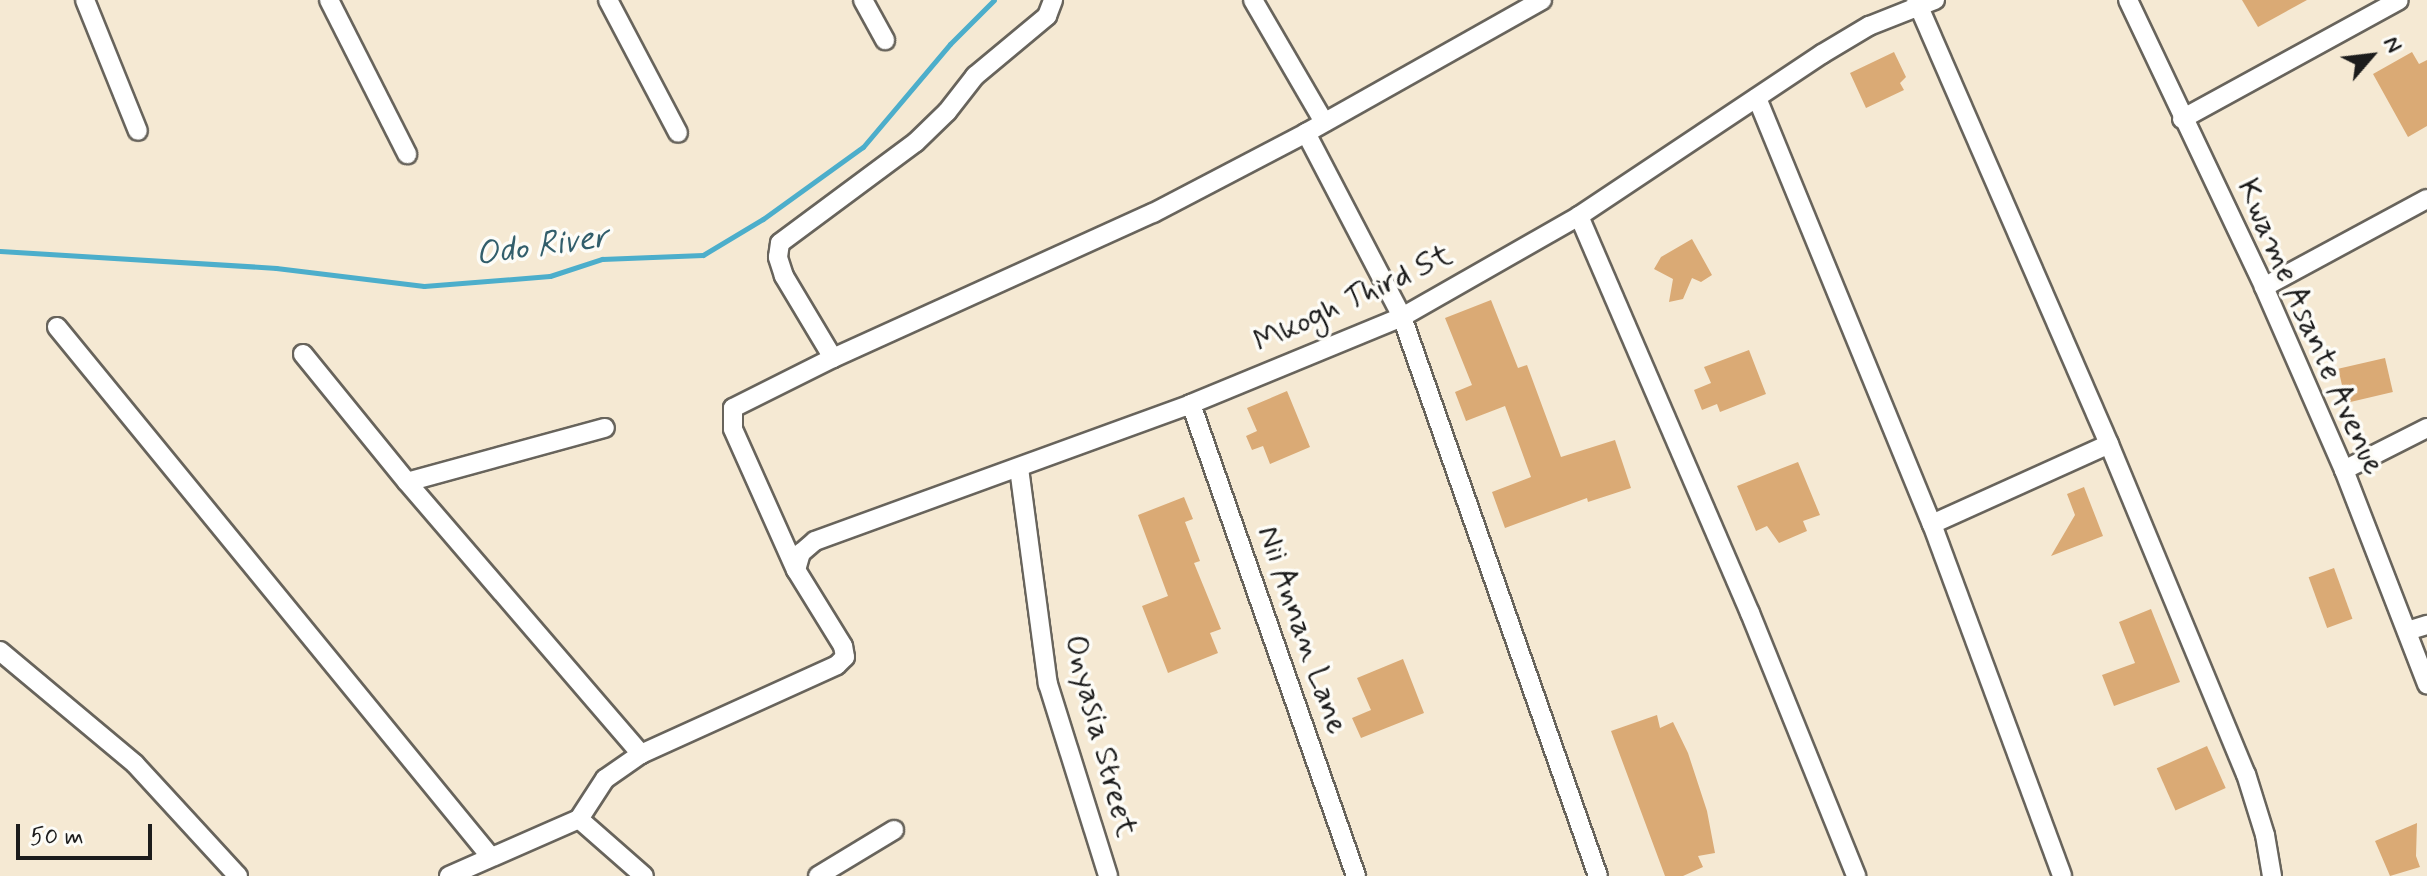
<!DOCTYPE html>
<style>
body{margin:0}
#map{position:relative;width:2427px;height:876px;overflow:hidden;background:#f5e9d3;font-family:Mynerve,sans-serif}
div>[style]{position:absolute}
.stream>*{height:5px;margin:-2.5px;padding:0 2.5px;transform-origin:2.5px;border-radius:2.5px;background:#4caecb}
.building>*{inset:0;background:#daaa75;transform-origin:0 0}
.roads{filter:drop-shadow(2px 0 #68645c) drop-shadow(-2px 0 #68645c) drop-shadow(0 2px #68645c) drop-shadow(0 -2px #68645c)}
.street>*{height:18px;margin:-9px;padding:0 9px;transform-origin:9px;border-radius:9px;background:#fff}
span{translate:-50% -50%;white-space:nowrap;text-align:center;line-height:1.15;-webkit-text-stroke:7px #fdfcf7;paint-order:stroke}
.street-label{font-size:32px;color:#1c1c1c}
.water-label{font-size:34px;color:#325e6b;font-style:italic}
.north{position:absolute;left:2331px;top:16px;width:80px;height:80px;-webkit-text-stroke:6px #fdfcf7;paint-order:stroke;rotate:62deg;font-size:22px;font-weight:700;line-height:32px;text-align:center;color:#1c1c1c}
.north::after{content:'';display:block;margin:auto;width:28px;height:36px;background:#1c1c1c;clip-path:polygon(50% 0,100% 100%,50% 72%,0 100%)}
.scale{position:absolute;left:16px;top:824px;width:136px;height:36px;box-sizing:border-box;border:4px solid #1c1c1c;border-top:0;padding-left:10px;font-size:24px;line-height:28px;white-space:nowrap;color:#1c1c1c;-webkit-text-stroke:6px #fdfcf7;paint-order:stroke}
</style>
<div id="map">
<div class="stream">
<div style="left:0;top:251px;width:277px;rotate:3.5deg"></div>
<div style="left:276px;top:268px;width:149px;rotate:6.9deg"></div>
<div style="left:424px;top:286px;width:126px;rotate:-4.5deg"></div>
<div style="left:550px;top:276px;width:55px;rotate:-18.1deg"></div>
<div style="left:602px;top:259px;width:101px;rotate:-2.3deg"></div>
<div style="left:703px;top:255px;width:70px;rotate:-31deg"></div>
<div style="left:763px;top:219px;width:123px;rotate:-35.8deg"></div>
<div style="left:863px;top:147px;width:135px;rotate:-49.8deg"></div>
<div style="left:950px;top:44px;width:62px;rotate:-45deg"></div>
</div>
<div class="building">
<div style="clip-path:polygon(2242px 0,2307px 0,2258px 27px)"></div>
<div style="clip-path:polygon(1894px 52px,1906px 77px,1900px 83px,1904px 90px,1866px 108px,1850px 73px)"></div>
<div style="clip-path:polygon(2412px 52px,2419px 64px,2427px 60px,2427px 126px,2408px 137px,2373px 74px)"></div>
<div style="clip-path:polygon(1692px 239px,1712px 275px,1701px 282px,1692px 278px,1683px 299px,1669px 302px,1673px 279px,1654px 269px,1661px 257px)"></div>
<div style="clip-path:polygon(1491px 300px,1518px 368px,1527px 365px,1561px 457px,1615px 440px,1631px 488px,1588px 502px,1587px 498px,1505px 528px,1492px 492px,1531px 477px,1505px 406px,1466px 421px,1455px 392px,1472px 385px,1445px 318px)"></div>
<div style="clip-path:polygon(1749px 350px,1766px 394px,1720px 412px,1717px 404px,1702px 410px,1694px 390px,1711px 383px,1704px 367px)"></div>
<div style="left:2385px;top:358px;width:35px;height:48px;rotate:77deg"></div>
<div style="clip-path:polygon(1287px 391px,1310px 447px,1270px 464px,1263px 446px,1252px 450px,1246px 436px,1257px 431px,1247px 408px)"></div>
<div style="clip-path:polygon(1798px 462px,1820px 515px,1803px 521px,1807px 531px,1779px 543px,1767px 526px,1756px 531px,1737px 486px)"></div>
<div style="clip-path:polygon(2084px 487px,2103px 536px,2051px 556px,2075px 515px,2067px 494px)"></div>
<div style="clip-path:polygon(1184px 497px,1193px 519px,1185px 522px,1200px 561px,1194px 563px,1221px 629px,1210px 633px,1218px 653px,1168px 673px,1142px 606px,1168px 596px,1138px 515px)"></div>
<div style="left:2334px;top:568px;width:54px;height:27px;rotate:70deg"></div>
<div style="clip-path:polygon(2151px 609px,2180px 682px,2114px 706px,2102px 675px,2135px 663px,2119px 622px)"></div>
<div style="clip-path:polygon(1403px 659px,1424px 713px,1361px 738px,1352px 718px,1371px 710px,1357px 678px)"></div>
<div style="clip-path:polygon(1657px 715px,1660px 728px,1673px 722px,1688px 753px,1707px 811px,1715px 853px,1698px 856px,1703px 867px,1683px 876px,1665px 876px,1611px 731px)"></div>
<div style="left:2207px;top:746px;width:46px;height:55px;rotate:66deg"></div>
<div style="clip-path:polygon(2417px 823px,2416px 856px,2420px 867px,2390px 876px,2375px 841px)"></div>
</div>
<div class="roads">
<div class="street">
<div style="left:85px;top:0;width:141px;rotate:68deg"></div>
<div style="left:329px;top:0;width:173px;rotate:63.1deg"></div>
<div style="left:608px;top:0;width:150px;rotate:62.2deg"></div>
<div style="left:863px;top:0;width:46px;rotate:61.2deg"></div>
<div style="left:1253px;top:0;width:141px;rotate:59.8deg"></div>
<div style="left:1916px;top:0;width:484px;rotate:66.5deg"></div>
<div style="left:2109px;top:444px;width:357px;rotate:67.5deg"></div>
<div style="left:2246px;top:774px;width:64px;rotate:72.7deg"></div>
<div style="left:2265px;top:835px;width:42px;rotate:80.3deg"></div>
<div style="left:2128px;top:0;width:318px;rotate:64.6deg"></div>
<div style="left:2264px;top:287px;width:200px;rotate:66.4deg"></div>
<div style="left:2344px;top:470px;width:230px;rotate:68.8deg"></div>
<div style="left:1757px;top:98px;width:461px;rotate:67.7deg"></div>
<div style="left:1932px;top:524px;width:375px;rotate:69.7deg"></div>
<div style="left:2182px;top:119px;width:247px;rotate:-28.7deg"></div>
<div style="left:1306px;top:133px;width:208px;rotate:62.4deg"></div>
<div style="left:1402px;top:317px;width:592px;rotate:70.68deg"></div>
<div style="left:1579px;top:216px;width:432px;rotate:66.7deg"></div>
<div style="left:1750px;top:613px;width:284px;rotate:68deg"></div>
<div style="left:2264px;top:287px;width:185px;rotate:-28.4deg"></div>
<div style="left:57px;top:327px;width:684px;rotate:50.7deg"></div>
<div style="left:303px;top:354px;width:165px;rotate:50.9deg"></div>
<div style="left:407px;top:482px;width:359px;rotate:49.3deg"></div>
<div style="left:833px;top:358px;width:96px;rotate:-120.9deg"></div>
<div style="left:784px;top:276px;width:20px;rotate:-108deg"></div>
<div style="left:778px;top:257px;width:14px;rotate:-82deg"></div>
<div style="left:780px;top:243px;width:169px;rotate:-36.6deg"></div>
<div style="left:916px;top:142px;width:43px;rotate:-44.1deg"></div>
<div style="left:947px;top:112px;width:46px;rotate:-52.1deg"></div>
<div style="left:975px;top:76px;width:94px;rotate:-39.8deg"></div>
<div style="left:1047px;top:16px;width:17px;rotate:-69deg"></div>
<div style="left:1191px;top:404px;width:500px;rotate:70.73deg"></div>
<div style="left:1019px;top:468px;width:218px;rotate:82.4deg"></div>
<div style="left:1048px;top:684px;width:201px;rotate:72.6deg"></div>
<div style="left:2344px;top:470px;width:93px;rotate:-26.8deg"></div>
<div style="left:407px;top:482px;width:205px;rotate:-15.3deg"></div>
<div style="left:1932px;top:524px;width:194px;rotate:-24.3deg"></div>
<div style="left:796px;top:570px;width:154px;rotate:-114.1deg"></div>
<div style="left:733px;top:429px;width:21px;rotate:-90deg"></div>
<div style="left:733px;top:408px;width:112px;rotate:-26.6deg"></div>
<div style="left:833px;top:358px;width:351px;rotate:-24.4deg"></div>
<div style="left:1153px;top:213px;width:173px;rotate:-27.6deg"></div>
<div style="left:1306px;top:133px;width:271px;rotate:-29.4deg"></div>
<div style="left:2407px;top:631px;width:21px;rotate:-17deg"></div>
<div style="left:0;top:651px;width:176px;rotate:39.9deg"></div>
<div style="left:135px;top:764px;width:152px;rotate:47.4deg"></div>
<div style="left:579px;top:819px;width:86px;rotate:41.2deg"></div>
<div style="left:449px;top:876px;width:142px;rotate:-23.7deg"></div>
<div style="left:579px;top:819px;width:48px;rotate:-57deg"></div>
<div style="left:605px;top:779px;width:44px;rotate:-34.8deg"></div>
<div style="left:641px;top:754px;width:215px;rotate:-24.4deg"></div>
<div style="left:837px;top:665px;width:11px;rotate:-45deg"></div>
<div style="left:845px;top:657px;width:11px;rotate:-100deg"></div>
<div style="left:843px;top:646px;width:89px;rotate:-121.7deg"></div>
<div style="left:796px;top:570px;width:18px;rotate:-74deg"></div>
<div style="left:801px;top:553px;width:18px;rotate:-41deg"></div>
<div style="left:815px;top:541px;width:400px;rotate:-20deg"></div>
<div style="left:1191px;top:404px;width:228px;rotate:-22.4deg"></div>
<div style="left:1402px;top:317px;width:204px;rotate:-29.7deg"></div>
<div style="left:1579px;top:216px;width:292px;rotate:-33.7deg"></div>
<div style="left:1822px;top:54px;width:55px;rotate:-30.8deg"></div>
<div style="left:1869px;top:26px;width:71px;rotate:-21.5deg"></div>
<div style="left:818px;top:876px;width:89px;rotate:-31.2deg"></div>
</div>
</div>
<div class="street-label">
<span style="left:1353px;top:299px;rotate:-25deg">Mkogh Third St</span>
<span style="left:2310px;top:327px;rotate:66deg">Kwame Asante Avenue</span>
<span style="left:1302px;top:630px;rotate:71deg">Nii Annan Lane</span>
<span style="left:1100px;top:736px;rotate:75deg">Onyasia Street</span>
</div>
<div class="water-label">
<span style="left:542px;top:246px;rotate:-8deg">Odo River</span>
</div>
<div class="north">N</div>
<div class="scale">50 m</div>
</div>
